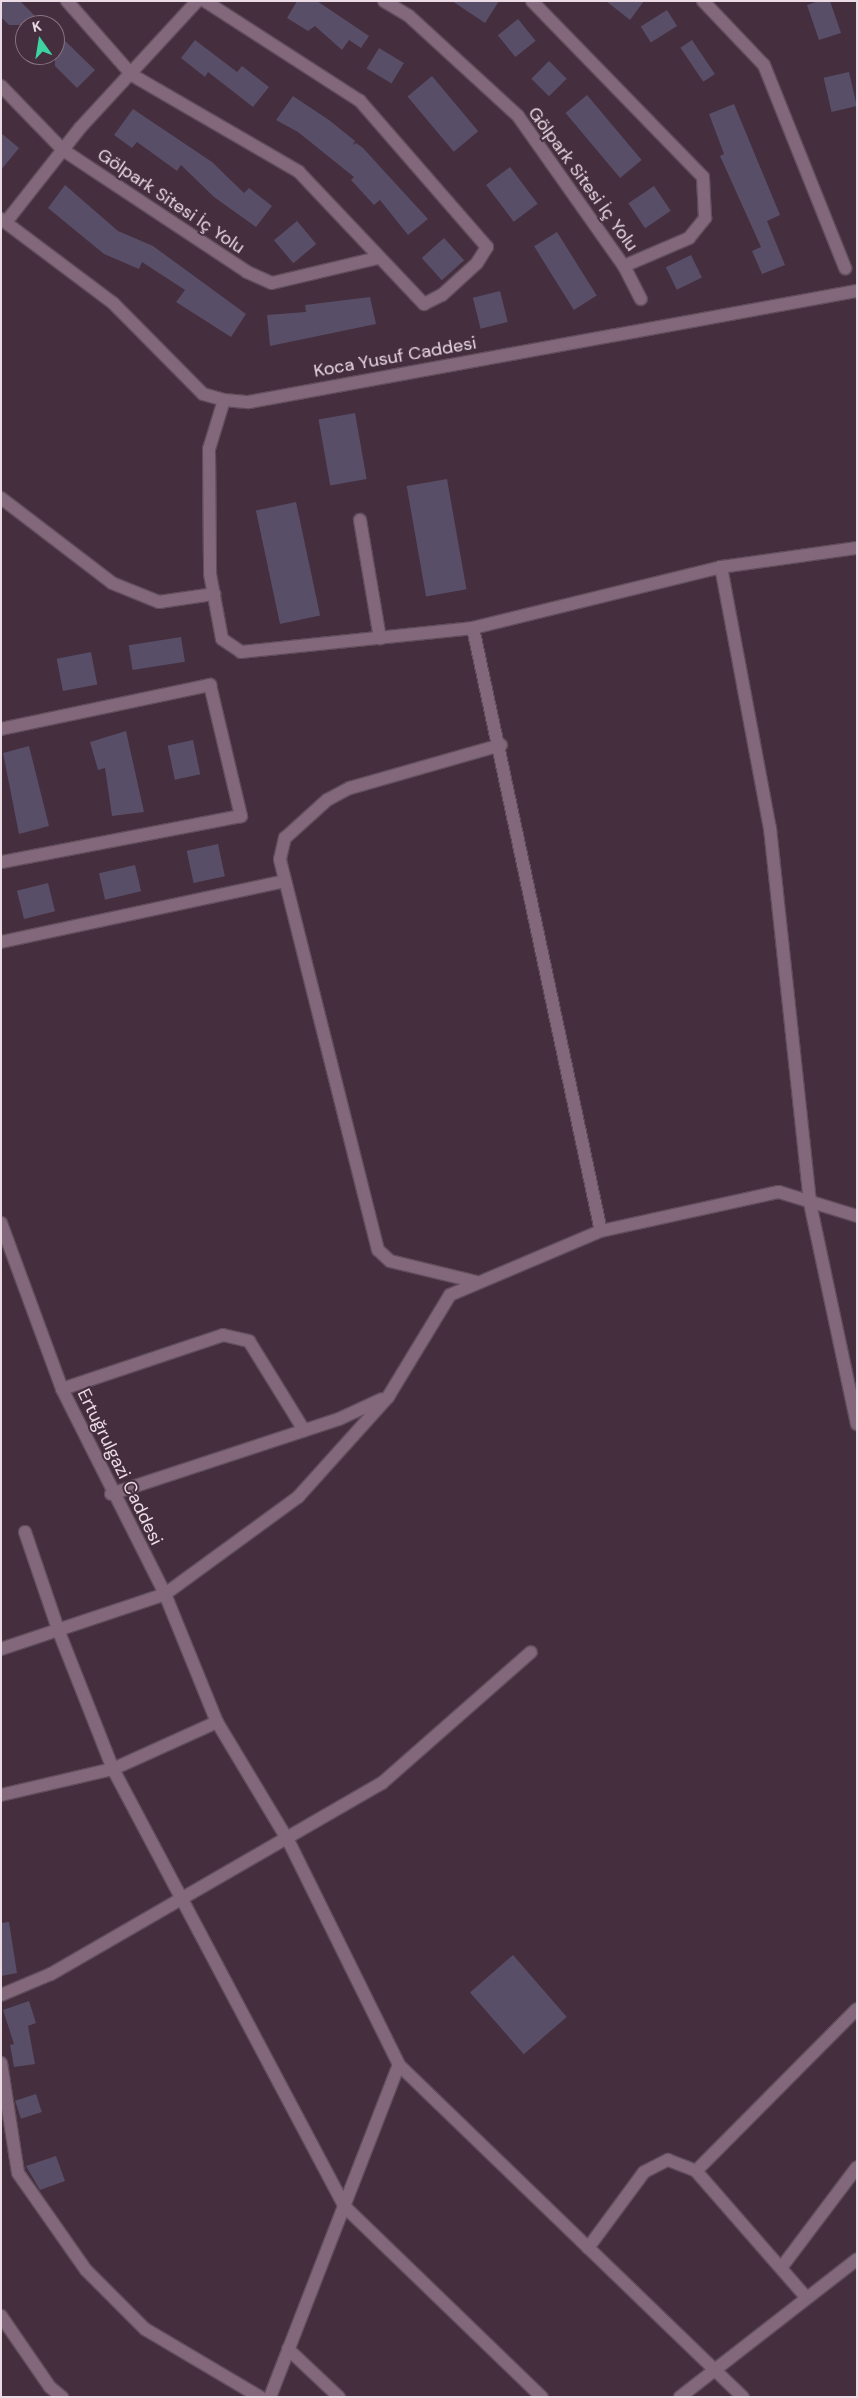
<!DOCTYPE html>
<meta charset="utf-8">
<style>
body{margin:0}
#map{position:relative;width:858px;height:2398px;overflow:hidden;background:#452e3e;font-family:"DM Sans",sans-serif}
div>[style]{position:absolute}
.building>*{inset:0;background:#584e67;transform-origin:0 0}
.roads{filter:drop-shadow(1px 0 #604d5b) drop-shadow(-1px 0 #604d5b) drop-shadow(0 1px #604d5b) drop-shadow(0 -1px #604d5b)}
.minor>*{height:12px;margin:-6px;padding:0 6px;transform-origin:6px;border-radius:6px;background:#82687a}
span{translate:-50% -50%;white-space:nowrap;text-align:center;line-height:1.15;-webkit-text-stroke:4px #452e3e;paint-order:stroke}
.street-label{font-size:18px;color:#eadbe5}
.frame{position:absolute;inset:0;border:2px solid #eadbe5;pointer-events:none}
.north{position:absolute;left:15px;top:15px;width:50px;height:50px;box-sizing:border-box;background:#452e3e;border:1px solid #877381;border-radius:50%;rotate:347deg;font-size:14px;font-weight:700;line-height:20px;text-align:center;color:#eadbe5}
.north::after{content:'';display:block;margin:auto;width:18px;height:22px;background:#3ed4a2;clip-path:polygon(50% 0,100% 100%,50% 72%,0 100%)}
</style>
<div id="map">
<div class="building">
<div style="clip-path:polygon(1px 1px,20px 1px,44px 25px,9px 25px,1px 17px)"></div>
<div style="clip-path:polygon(297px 1px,317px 1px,369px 36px,361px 48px,349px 40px,342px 50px,315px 26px,308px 31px,287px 18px)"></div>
<div style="clip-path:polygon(452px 1px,499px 1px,485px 23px)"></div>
<div style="clip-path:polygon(606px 1px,644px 1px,630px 20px)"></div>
<div style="clip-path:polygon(819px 1px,830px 1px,841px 33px,819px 40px,807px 5px)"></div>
<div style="left:667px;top:10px;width:19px;height:31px;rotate:58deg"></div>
<div style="left:518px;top:19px;width:28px;height:26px;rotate:51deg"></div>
<div style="clip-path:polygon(55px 31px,95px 70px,77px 88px,55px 66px)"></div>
<div style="clip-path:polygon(195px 40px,237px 72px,242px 66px,269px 87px,253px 107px,208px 72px,205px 77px,181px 58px)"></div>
<div style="left:692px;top:40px;width:41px;height:14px;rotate:56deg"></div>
<div style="left:379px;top:48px;width:29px;height:24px;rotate:31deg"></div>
<div style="left:549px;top:61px;width:25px;height:25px;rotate:45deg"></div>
<div style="left:849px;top:72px;width:35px;height:26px;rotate:77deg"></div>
<div style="left:432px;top:76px;width:72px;height:32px;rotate:50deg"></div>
<div style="left:587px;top:95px;width:85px;height:28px;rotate:50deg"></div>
<div style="clip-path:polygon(293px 96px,329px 120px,355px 141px,353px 145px,356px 143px,363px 148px,428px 219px,408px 235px,380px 200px,374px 205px,351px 180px,354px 177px,298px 132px,276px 120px)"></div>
<div style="clip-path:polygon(734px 104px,780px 215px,767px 221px,785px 265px,762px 274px,752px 251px,761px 247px,720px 156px,724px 154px,709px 114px)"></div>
<div style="clip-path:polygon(133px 109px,212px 162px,244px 193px,249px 188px,272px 206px,256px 227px,214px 197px,181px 165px,177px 171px,137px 142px,132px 148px,114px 135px)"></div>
<div style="clip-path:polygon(1px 133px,19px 148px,1px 170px)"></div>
<div style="left:510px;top:167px;width:46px;height:30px;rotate:53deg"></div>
<div style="clip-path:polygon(65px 185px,118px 231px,153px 246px,246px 314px,231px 337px,176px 302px,185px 290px,142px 262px,139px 269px,104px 254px,48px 208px)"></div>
<div style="left:654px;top:186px;width:30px;height:31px;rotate:56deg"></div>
<div style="left:297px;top:221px;width:30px;height:30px;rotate:50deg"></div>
<div style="left:557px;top:232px;width:75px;height:27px;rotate:58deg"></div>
<div style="left:444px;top:238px;width:30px;height:30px;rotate:48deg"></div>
<div style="left:691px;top:255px;width:25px;height:28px;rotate:64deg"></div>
<div style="left:500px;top:291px;width:32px;height:28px;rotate:76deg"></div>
<div style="clip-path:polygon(370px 297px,376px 324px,270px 346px,267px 315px,306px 312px,305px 305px)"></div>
<div style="left:355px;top:413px;width:67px;height:37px;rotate:80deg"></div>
<div style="left:447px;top:479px;width:112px;height:41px;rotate:80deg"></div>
<div style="left:296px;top:502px;width:116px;height:41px;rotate:78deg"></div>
<div style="left:181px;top:637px;width:25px;height:53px;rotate:81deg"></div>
<div style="left:91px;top:652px;width:33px;height:35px;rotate:79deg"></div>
<div style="clip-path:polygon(126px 731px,144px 812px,112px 816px,105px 768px,98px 770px,90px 742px)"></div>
<div style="left:193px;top:740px;width:35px;height:26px;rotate:78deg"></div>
<div style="clip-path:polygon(29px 746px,49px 826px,19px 834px,3px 753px)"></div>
<div style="left:218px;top:844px;width:33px;height:32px;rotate:78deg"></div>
<div style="left:135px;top:865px;width:27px;height:37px;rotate:77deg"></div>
<div style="left:48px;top:883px;width:29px;height:32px;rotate:76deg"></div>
<div style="clip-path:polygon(9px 1922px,17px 1973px,1px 1976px,1px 1923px)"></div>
<div style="left:513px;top:1955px;width:82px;height:57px;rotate:49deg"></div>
<div style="clip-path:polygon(29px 2001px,36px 2023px,28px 2026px,35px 2064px,14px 2067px,10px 2045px,14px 2044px,3px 2010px)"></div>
<div style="left:36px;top:2094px;width:19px;height:22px;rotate:72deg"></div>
<div style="clip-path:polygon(56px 2156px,65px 2181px,40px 2190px,26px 2166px)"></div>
</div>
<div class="roads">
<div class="minor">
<div style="left:67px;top:1px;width:98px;rotate:48.7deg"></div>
<div style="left:132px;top:75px;width:193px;rotate:30.1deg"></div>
<div style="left:299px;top:172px;width:182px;rotate:46.6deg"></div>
<div style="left:424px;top:304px;width:20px;rotate:-27deg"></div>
<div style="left:442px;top:295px;width:47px;rotate:-42.4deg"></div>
<div style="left:477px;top:263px;width:19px;rotate:-58deg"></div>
<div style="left:487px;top:247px;width:194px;rotate:-131deg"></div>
<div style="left:360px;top:101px;width:184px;rotate:-147.2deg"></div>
<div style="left:384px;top:1px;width:29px;rotate:31deg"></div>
<div style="left:409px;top:16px;width:148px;rotate:42.5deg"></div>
<div style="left:518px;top:116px;width:184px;rotate:54.8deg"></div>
<div style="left:624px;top:266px;width:71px;rotate:-23.3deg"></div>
<div style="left:689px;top:238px;width:26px;rotate:-51deg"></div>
<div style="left:705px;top:218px;width:41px;rotate:-92.8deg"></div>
<div style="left:703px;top:177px;width:245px;rotate:-134.2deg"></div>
<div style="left:703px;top:1px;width:88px;rotate:46.4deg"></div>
<div style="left:764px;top:65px;width:219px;rotate:68.2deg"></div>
<div style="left:1px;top:86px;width:89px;rotate:45.9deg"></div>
<div style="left:63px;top:150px;width:221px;rotate:33.5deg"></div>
<div style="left:247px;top:272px;width:27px;rotate:24deg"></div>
<div style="left:272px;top:283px;width:109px;rotate:-13.3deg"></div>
<div style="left:1px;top:219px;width:140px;rotate:36.9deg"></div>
<div style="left:113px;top:303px;width:128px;rotate:45.3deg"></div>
<div style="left:203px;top:394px;width:22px;rotate:16deg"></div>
<div style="left:224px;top:400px;width:25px;rotate:5deg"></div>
<div style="left:249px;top:402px;width:618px;rotate:-10.35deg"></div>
<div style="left:6px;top:222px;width:120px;rotate:-51.8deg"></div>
<div style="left:80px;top:128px;width:173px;rotate:-47.3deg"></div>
<div style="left:624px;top:266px;width:37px;rotate:63deg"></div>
<div style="left:224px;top:400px;width:51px;rotate:107deg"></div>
<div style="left:209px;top:449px;width:125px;rotate:89.5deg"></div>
<div style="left:210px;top:574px;width:66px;rotate:79.5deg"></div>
<div style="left:222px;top:639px;width:23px;rotate:34deg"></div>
<div style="left:241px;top:652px;width:233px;rotate:-5.9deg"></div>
<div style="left:473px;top:628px;width:255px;rotate:-13.8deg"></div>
<div style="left:721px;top:567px;width:137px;rotate:-8deg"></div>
<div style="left:1px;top:498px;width:140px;rotate:37.4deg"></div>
<div style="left:112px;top:583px;width:51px;rotate:22deg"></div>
<div style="left:159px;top:602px;width:56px;rotate:-8.3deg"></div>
<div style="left:360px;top:520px;width:120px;rotate:80.4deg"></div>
<div style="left:721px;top:567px;width:266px;rotate:79.4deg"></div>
<div style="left:770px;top:828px;width:377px;rotate:83.9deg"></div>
<div style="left:810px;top:1203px;width:226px;rotate:78deg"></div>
<div style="left:473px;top:628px;width:616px;rotate:78.02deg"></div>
<div style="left:1px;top:729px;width:214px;rotate:-11.9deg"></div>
<div style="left:210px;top:685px;width:135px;rotate:76.7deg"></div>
<div style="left:241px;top:816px;width:244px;rotate:169.1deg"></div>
<div style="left:1px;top:942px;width:290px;rotate:-12.1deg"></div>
<div style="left:1px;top:1223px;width:177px;rotate:69.8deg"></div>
<div style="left:62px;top:1389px;width:229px;rotate:63.3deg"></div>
<div style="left:165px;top:1594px;width:138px;rotate:67.9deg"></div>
<div style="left:477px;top:1282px;width:89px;rotate:-166.4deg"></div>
<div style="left:390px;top:1261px;width:16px;rotate:-137deg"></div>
<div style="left:378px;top:1250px;width:403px;rotate:-104.1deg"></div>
<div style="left:280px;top:859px;width:22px;rotate:-77deg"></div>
<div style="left:285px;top:838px;width:57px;rotate:-42.1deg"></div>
<div style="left:327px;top:800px;width:26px;rotate:-28deg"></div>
<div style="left:350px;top:788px;width:157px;rotate:-15.9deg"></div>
<div style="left:62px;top:1389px;width:170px;rotate:-18.5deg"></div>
<div style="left:223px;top:1335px;width:27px;rotate:13deg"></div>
<div style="left:249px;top:1341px;width:105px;rotate:58.3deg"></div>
<div style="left:111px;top:1494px;width:240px;rotate:-18.2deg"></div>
<div style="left:339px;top:1419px;width:47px;rotate:-24.9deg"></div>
<div style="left:25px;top:1532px;width:106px;rotate:71.2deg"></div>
<div style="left:59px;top:1632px;width:147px;rotate:68.5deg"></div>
<div style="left:113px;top:1769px;width:494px;rotate:62.1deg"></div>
<div style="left:344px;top:2206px;width:275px;rotate:44deg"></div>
<div style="left:1px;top:1649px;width:173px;rotate:-18.5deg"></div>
<div style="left:165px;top:1594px;width:165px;rotate:-36.1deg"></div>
<div style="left:298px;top:1497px;width:135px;rotate:-48deg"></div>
<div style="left:388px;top:1397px;width:119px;rotate:-58.7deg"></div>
<div style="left:450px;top:1295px;width:164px;rotate:-23deg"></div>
<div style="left:601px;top:1231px;width:182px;rotate:-12.4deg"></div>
<div style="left:779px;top:1192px;width:82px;rotate:17.1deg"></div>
<div style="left:1px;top:1795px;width:115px;rotate:-13.1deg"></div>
<div style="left:113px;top:1769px;width:114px;rotate:-24.3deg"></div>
<div style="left:217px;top:1722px;width:138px;rotate:59deg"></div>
<div style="left:288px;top:1840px;width:251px;rotate:63.7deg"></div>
<div style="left:399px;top:2065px;width:478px;rotate:44deg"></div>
<div style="left:1px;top:1995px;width:54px;rotate:-22.8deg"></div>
<div style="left:51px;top:1974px;width:382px;rotate:-30deg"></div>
<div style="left:382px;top:1783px;width:198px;rotate:-41.3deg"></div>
<div style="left:1px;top:2063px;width:111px;rotate:81.2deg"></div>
<div style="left:18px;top:2173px;width:118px;rotate:55deg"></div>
<div style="left:86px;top:2270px;width:83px;rotate:45deg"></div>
<div style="left:145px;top:2329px;width:134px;rotate:30.6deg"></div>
<div style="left:696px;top:2171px;width:167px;rotate:48.9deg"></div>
<div style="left:588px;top:2248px;width:94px;rotate:-53.6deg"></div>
<div style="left:644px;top:2172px;width:27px;rotate:-27deg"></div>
<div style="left:668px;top:2160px;width:30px;rotate:21deg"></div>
<div style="left:696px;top:2171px;width:228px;rotate:-45.2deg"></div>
<div style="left:781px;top:2268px;width:126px;rotate:-53deg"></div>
<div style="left:1px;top:2316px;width:86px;rotate:55.4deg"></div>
<div style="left:50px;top:2387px;width:16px;rotate:40deg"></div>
<div style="left:288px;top:2349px;width:70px;rotate:43.3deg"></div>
<div style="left:270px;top:2397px;width:356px;rotate:-68.8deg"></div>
<div style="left:680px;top:2397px;width:224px;rotate:-37.9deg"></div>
</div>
</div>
<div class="street-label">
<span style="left:583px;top:179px;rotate:54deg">Gölpark Sitesi İç Yolu</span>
<span style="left:171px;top:201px;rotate:34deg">Gölpark Sitesi İç Yolu</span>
<span style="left:395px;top:357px;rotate:-10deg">Koca Yusuf Caddesi</span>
<span style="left:120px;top:1467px;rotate:64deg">Ertuğrulgazi Caddesi</span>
</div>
<div class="frame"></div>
<div class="north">K</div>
</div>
